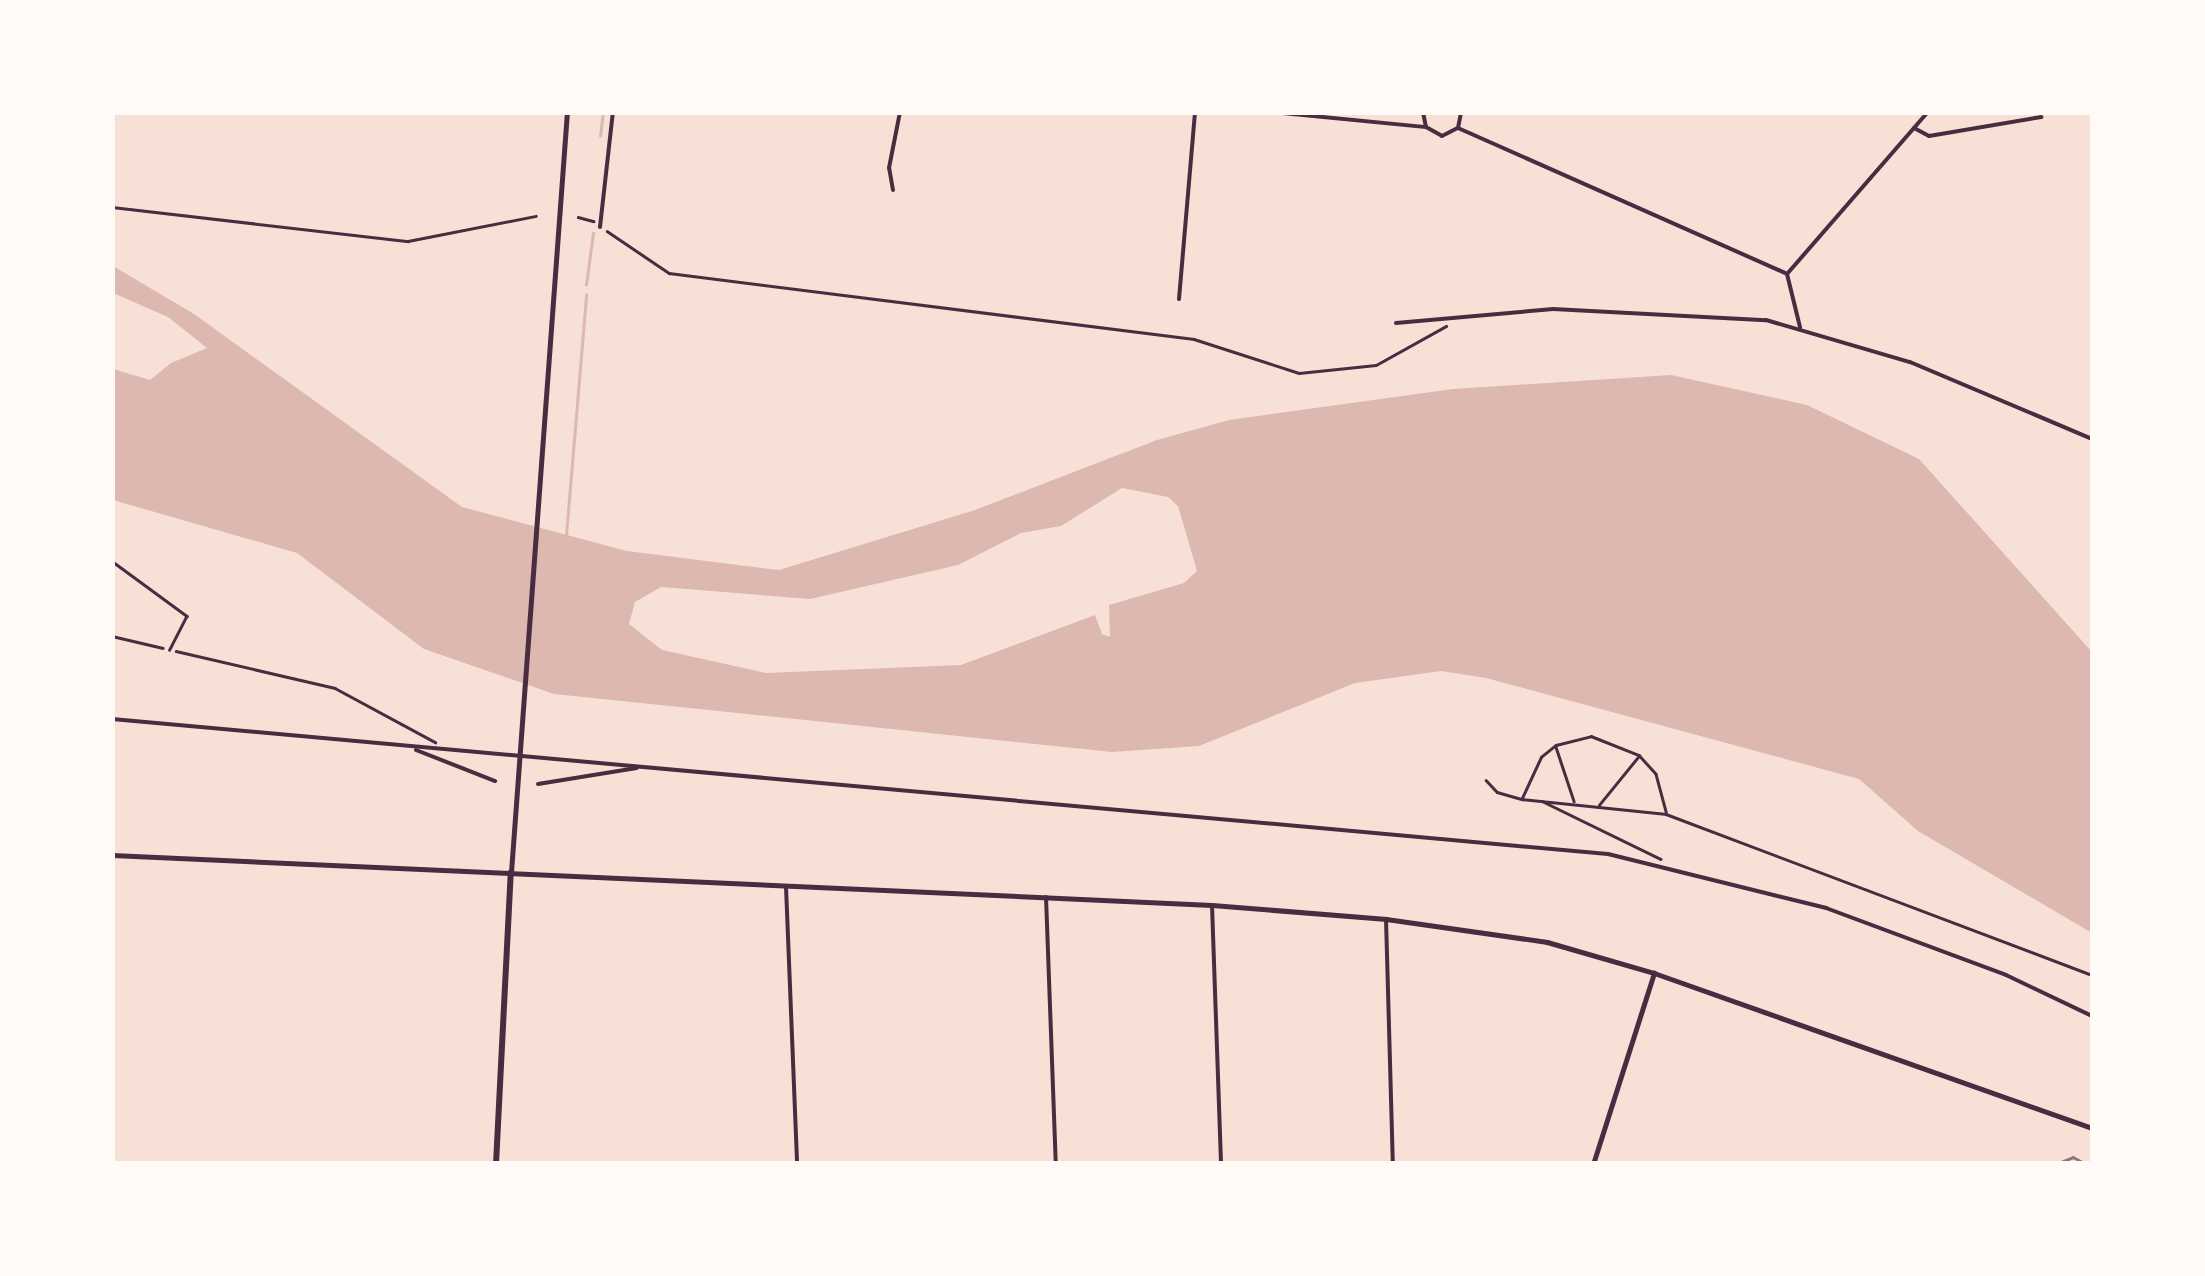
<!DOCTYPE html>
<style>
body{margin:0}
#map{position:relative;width:2205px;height:1276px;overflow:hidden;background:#f7e1d7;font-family:"Roboto Condensed",sans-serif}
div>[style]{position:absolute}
.water>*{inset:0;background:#dcb8b0}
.stream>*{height:2.5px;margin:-1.25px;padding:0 1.25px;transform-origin:1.25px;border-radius:1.25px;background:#dcb8b0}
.path>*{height:2.5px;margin:-1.25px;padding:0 1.25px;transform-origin:1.25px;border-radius:1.25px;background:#4a2c40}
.pedestrian>*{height:2.5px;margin:-1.25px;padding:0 1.25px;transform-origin:1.25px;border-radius:1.25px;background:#4a2c40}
.minor>*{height:4px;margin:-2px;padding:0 2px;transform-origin:2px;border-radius:2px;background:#4a2c40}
.tertiary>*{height:5px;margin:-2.5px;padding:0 2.5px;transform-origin:2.5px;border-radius:2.5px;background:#4a2c40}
.secondary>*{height:6px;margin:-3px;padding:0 3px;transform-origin:3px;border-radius:3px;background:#4a2c40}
.rail>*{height:2.5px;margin:-1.25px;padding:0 1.25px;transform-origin:1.25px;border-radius:1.25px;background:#8f747c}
span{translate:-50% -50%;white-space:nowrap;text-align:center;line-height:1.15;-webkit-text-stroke:8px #fffaf5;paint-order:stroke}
.frame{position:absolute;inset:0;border:115px solid #fffaf5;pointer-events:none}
</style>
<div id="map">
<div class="water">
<div style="clip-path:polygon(evenodd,113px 266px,194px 314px,462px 507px,627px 551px,779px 570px,975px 510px,1157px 440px,1229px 420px,1453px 389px,1671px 375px,1807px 405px,1919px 459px,2092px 652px,2092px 933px,1918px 831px,1859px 779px,1486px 678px,1441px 671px,1355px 683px,1199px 746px,1112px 752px,554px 694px,424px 649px,297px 553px,113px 500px,113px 369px,150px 380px,171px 363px,207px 348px,168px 317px,113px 293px,113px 266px,1122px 488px,1168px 497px,1178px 506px,1197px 571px,1184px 583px,1109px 605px,1110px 637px,1102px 634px,1095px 615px,961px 665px,766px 673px,662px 650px,629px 624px,635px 602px,661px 587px,810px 599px,958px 565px,1021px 533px,1061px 526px,1122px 488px)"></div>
</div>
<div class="stream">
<div style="left:600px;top:136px;width:24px;rotate:-83deg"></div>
<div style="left:586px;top:285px;width:52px;rotate:-82.3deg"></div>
<div style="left:566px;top:535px;width:241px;rotate:-85.2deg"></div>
</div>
<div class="path">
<div style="left:112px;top:207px;width:298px;rotate:6.6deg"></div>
<div style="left:408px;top:241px;width:130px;rotate:-11.1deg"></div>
<div style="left:578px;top:217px;width:16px;rotate:15deg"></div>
<div style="left:607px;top:231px;width:75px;rotate:34.1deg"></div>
<div style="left:669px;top:273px;width:529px;rotate:7.17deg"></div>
<div style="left:1194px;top:339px;width:110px;rotate:17.9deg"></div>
<div style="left:1299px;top:373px;width:77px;rotate:-5.9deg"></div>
<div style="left:1376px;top:365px;width:80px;rotate:-29.1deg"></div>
<div style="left:112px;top:636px;width:52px;rotate:13.2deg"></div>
<div style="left:176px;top:651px;width:163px;rotate:13.1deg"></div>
<div style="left:335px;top:688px;width:114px;rotate:28.4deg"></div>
<div style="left:1556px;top:747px;width:57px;rotate:71.6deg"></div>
<div style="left:1486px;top:780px;width:16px;rotate:47deg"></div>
<div style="left:1497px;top:792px;width:26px;rotate:16deg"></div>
<div style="left:1522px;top:799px;width:145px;rotate:5.9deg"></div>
<div style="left:1666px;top:814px;width:455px;rotate:20.7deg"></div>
<div style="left:1522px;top:798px;width:45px;rotate:-65.1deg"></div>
<div style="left:1541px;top:757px;width:19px;rotate:-39deg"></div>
<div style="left:1556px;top:745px;width:36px;rotate:-14deg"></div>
<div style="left:1591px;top:736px;width:52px;rotate:21.6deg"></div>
<div style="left:1639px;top:755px;width:25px;rotate:48deg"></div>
<div style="left:1656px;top:774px;width:39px;rotate:75deg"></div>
<div style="left:1542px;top:801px;width:132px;rotate:26deg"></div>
<div style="left:1599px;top:805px;width:62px;rotate:-50.9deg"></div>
</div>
<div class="pedestrian">
<div style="left:112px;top:561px;width:93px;rotate:36.3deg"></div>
<div style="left:187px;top:616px;width:38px;rotate:117deg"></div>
</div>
<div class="minor">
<div style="left:1272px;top:112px;width:155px;rotate:5.6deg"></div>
<div style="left:1423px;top:112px;width:15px;rotate:79deg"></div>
<div style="left:1426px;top:127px;width:18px;rotate:29deg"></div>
<div style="left:1442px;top:136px;width:18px;rotate:-27deg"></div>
<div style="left:1458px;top:128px;width:16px;rotate:-79deg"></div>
<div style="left:1458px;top:128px;width:360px;rotate:23.9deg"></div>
<div style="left:1787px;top:274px;width:55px;rotate:76.2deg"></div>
<div style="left:1914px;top:128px;width:17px;rotate:28deg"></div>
<div style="left:1929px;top:136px;width:114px;rotate:-9.6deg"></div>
<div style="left:893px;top:190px;width:22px;rotate:-100deg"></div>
<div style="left:889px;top:168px;width:57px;rotate:-78.9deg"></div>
<div style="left:600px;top:227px;width:116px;rotate:-83.6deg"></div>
<div style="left:1787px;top:274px;width:215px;rotate:-49deg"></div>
<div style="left:1179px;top:299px;width:188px;rotate:-85.1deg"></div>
<div style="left:1396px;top:323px;width:158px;rotate:-5.1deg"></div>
<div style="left:1553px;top:309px;width:213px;rotate:3deg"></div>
<div style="left:1766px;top:320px;width:150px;rotate:16.3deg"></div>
<div style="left:1910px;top:362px;width:198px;rotate:22.9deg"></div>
<div style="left:112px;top:719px;width:1502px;rotate:5.16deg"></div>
<div style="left:1608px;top:854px;width:225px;rotate:13.9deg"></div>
<div style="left:1826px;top:908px;width:192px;rotate:20.4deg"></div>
<div style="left:2006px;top:975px;width:95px;rotate:25.5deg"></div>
<div style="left:416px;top:750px;width:85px;rotate:21.4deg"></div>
<div style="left:538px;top:784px;width:100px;rotate:-9.2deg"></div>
<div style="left:786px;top:887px;width:277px;rotate:87.7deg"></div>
<div style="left:1046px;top:897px;width:267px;rotate:87.9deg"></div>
<div style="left:1212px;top:905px;width:259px;rotate:88deg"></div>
<div style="left:1386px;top:919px;width:245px;rotate:88.4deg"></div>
</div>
<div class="tertiary">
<div style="left:112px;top:855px;width:1101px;rotate:2.6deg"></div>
<div style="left:1212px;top:905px;width:175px;rotate:4.6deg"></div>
<div style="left:1386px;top:919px;width:163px;rotate:8.1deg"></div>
<div style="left:1547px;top:942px;width:111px;rotate:16.2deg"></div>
<div style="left:1654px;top:973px;width:465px;rotate:19.5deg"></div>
<div style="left:511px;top:872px;width:762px;rotate:-85.79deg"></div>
<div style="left:1593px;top:1164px;width:201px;rotate:-72.3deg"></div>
</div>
<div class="secondary">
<div style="left:496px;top:1164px;width:292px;rotate:-87.1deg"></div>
</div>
<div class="rail">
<div style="left:2056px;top:1164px;width:18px;rotate:-22deg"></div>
<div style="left:2073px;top:1157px;width:15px;rotate:28deg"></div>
</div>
<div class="frame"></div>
</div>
